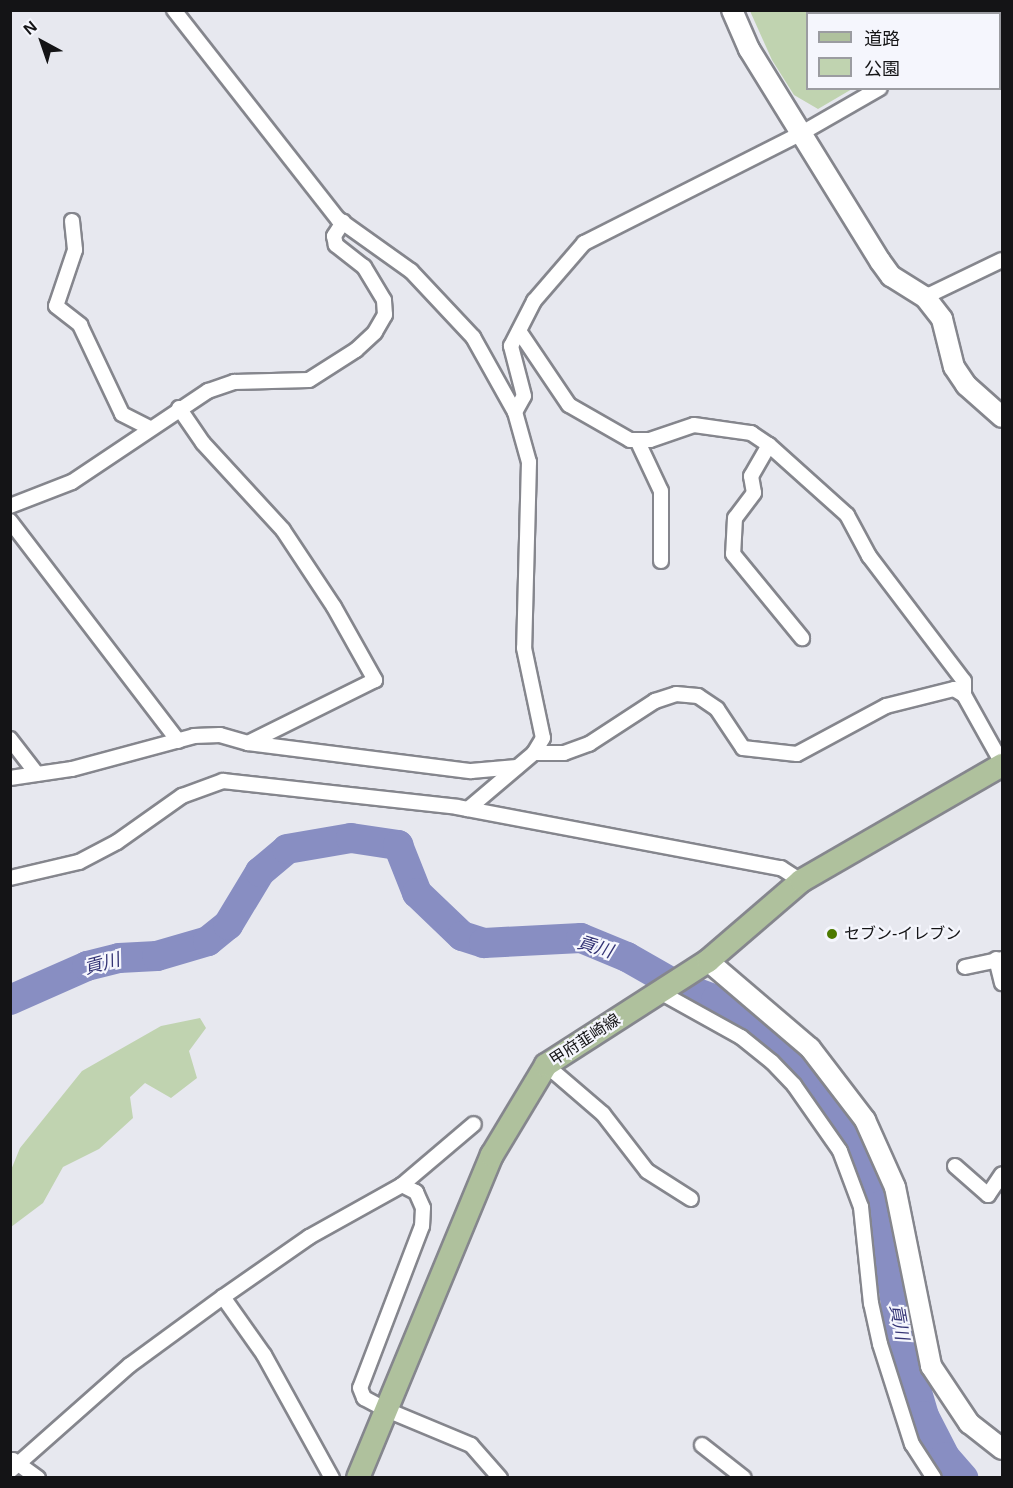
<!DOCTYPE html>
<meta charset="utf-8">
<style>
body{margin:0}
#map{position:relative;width:1013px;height:1488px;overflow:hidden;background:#e7e8ef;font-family:Arial,"Noto Sans JP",sans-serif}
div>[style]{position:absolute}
.green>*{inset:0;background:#c0d3b0}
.river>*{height:30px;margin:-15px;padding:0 15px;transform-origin:15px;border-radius:15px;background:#888ec2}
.roads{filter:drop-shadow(2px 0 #85868d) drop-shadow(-2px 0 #85868d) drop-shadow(0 2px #85868d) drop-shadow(0 -2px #85868d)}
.street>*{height:14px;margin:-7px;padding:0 7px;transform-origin:7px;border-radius:7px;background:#fff}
.secondary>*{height:20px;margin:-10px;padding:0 10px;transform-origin:10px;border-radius:10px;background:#fff}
.primary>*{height:22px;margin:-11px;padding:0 11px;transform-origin:11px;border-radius:11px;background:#afc19d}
.dots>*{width:16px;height:16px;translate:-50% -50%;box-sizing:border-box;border:3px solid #f5f6fd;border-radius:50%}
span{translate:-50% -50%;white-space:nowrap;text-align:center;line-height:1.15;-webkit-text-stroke:4.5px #f5f6fd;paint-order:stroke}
.poi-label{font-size:16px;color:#141416}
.left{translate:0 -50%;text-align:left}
.street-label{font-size:16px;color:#141416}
.water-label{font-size:18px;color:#343475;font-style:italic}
.frame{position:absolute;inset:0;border:12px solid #141416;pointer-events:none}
.legend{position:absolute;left:806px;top:12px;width:195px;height:78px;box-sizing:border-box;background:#f5f6fd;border:2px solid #9b9ca1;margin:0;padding:8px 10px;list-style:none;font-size:18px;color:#141416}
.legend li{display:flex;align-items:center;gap:12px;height:30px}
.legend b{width:30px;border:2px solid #9b9ca1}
.north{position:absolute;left:12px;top:12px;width:60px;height:60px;-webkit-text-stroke:4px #f5f6fd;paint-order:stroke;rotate:320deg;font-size:16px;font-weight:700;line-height:24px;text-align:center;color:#141416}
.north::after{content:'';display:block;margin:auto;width:21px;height:27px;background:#141416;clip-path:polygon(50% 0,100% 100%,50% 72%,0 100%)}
</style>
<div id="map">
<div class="green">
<div style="clip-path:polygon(750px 11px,1002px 11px,1002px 27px,1000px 29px,1000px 14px,808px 14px,808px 88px,852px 89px,818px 109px,794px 95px,772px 60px)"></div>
<div style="clip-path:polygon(200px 1018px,206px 1028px,189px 1051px,197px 1078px,171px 1098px,145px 1083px,130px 1097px,133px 1118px,99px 1149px,63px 1167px,43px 1203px,11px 1227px,11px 1170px,20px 1148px,82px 1071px,161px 1026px)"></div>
</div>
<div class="river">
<div style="left:10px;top:1000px;width:84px;rotate:-23.8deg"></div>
<div style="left:87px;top:966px;width:33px;rotate:-14deg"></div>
<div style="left:119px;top:958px;width:38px;rotate:-3deg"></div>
<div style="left:157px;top:956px;width:53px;rotate:-16.4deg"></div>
<div style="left:208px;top:941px;width:26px;rotate:-39deg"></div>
<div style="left:228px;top:925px;width:62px;rotate:-58.9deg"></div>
<div style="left:260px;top:872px;width:35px;rotate:-40deg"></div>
<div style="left:287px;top:849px;width:65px;rotate:-9.8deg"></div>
<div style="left:351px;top:838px;width:48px;rotate:8.5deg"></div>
<div style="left:398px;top:845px;width:52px;rotate:68.4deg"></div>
<div style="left:417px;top:893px;width:62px;rotate:43.7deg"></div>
<div style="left:462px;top:936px;width:23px;rotate:18deg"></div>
<div style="left:484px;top:943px;width:97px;rotate:-3deg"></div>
<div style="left:581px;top:938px;width:50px;rotate:22.4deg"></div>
<div style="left:627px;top:957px;width:56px;rotate:29.7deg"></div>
<div style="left:676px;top:985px;width:43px;rotate:20.6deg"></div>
<div style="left:716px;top:1000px;width:94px;rotate:35deg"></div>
<div style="left:793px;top:1054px;width:55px;rotate:48.7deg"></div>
<div style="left:829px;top:1095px;width:56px;rotate:60.3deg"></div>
<div style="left:857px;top:1144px;width:66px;rotate:67.7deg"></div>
<div style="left:882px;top:1205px;width:130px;rotate:82.1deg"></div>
<div style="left:900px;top:1334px;width:85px;rotate:73.7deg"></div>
<div style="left:924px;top:1416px;width:46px;rotate:62.9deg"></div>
<div style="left:945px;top:1457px;width:28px;rotate:49deg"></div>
</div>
<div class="roads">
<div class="street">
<div style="left:174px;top:10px;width:266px;rotate:51.9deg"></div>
<div style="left:338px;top:219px;width:90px;rotate:35.5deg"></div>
<div style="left:411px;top:271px;width:91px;rotate:46.8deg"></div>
<div style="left:473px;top:337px;width:86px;rotate:60.8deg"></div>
<div style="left:515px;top:412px;width:52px;rotate:74.4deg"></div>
<div style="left:529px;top:462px;width:186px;rotate:91.5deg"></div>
<div style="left:524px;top:648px;width:92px;rotate:78.1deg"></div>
<div style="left:543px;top:738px;width:17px;rotate:121deg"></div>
<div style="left:534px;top:753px;width:87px;rotate:139.7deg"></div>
<div style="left:1000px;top:39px;width:2px;rotate:-27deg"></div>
<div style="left:72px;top:221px;width:29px;rotate:84deg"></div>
<div style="left:75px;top:250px;width:59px;rotate:108.7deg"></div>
<div style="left:56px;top:306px;width:31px;rotate:38deg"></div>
<div style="left:80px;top:325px;width:98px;rotate:64.7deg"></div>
<div style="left:122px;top:414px;width:31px;rotate:27deg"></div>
<div style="left:925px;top:297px;width:85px;rotate:-25.7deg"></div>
<div style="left:519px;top:331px;width:89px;rotate:56deg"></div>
<div style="left:569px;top:405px;width:70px;rotate:29.8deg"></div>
<div style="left:630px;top:440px;width:20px"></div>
<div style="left:650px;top:440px;width:46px;rotate:-18.8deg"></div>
<div style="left:694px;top:425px;width:58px;rotate:8deg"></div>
<div style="left:751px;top:433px;width:22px;rotate:34deg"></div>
<div style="left:769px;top:445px;width:105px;rotate:41.9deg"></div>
<div style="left:847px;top:515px;width:47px;rotate:61.8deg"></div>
<div style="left:869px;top:556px;width:157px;rotate:52.8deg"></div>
<div style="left:964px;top:681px;width:14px;rotate:90deg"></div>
<div style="left:179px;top:408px;width:42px;rotate:55.6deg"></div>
<div style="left:203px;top:443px;width:118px;rotate:47.4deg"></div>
<div style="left:283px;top:530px;width:92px;rotate:56.5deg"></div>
<div style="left:334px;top:607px;width:84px;rotate:60.7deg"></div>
<div style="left:375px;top:680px;width:142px;rotate:153.6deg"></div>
<div style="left:515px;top:412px;width:18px;rotate:-61deg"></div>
<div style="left:524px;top:396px;width:52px;rotate:-104.6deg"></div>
<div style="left:511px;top:346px;width:51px;rotate:-62.9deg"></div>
<div style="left:534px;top:301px;width:77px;rotate:-49.2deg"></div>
<div style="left:584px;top:243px;width:242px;rotate:-26.8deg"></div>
<div style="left:800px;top:134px;width:92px;rotate:-29.9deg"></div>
<div style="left:637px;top:440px;width:56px;rotate:64.8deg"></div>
<div style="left:661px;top:491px;width:70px;rotate:90deg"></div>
<div style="left:769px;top:445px;width:36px;rotate:120deg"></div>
<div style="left:751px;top:476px;width:17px;rotate:80deg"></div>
<div style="left:754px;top:493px;width:31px;rotate:127deg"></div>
<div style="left:735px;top:518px;width:36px;rotate:93deg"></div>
<div style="left:733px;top:554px;width:109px;rotate:50.6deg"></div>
<div style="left:10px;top:506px;width:66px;rotate:-21.2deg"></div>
<div style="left:72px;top:482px;width:164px;rotate:-33.8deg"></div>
<div style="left:208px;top:391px;width:28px;rotate:-19deg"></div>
<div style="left:234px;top:382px;width:75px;rotate:-1.5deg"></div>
<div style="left:309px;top:380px;width:56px;rotate:-32.6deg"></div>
<div style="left:356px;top:350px;width:26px;rotate:-43deg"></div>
<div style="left:375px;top:332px;width:20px;rotate:-60deg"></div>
<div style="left:385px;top:315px;width:15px;rotate:-94deg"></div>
<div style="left:384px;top:300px;width:39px;rotate:-121deg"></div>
<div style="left:364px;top:267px;width:36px;rotate:-142deg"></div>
<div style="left:336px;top:245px;width:9px;rotate:-103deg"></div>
<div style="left:334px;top:236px;width:17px;rotate:-57deg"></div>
<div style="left:10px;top:521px;width:277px;rotate:52.6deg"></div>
<div style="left:10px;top:739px;width:44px;rotate:52.4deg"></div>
<div style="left:534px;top:753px;width:30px"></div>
<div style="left:564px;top:753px;width:27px;rotate:-20deg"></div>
<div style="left:589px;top:744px;width:79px;rotate:-33.1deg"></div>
<div style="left:655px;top:701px;width:22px;rotate:-18deg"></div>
<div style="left:676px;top:694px;width:22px;rotate:5deg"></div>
<div style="left:698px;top:696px;width:23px;rotate:34deg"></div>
<div style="left:717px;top:709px;width:47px;rotate:56.3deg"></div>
<div style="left:743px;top:748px;width:54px;rotate:6.3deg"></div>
<div style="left:797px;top:754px;width:101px;rotate:-28.3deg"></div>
<div style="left:886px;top:706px;width:70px;rotate:-14deg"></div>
<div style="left:954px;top:689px;width:12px;rotate:31deg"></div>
<div style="left:964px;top:695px;width:78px;rotate:60.8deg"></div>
<div style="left:10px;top:778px;width:63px;rotate:-8.3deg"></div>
<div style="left:72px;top:769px;width:126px;rotate:-15.1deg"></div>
<div style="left:194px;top:736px;width:26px;rotate:-2deg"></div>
<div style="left:220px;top:735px;width:29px;rotate:16deg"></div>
<div style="left:248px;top:743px;width:225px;rotate:7.2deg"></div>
<div style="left:471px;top:771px;width:46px;rotate:-5deg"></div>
<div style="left:10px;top:878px;width:71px;rotate:-13.1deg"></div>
<div style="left:79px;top:862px;width:43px;rotate:-27.8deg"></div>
<div style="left:117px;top:842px;width:80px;rotate:-35.3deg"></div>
<div style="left:182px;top:796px;width:44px;rotate:-20.1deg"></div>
<div style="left:223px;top:781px;width:235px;rotate:6.3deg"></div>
<div style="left:457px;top:807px;width:330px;rotate:10.7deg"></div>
<div style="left:781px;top:868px;width:24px;rotate:33deg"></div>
<div style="left:996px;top:959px;width:25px;rotate:76deg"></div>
<div style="left:965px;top:967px;width:38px;rotate:-12deg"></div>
<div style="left:658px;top:991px;width:95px;rotate:29deg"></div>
<div style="left:741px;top:1037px;width:40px;rotate:39deg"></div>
<div style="left:772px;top:1062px;width:32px;rotate:46deg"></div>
<div style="left:794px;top:1085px;width:80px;rotate:55.1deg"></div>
<div style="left:840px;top:1151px;width:60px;rotate:69.4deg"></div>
<div style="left:861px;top:1207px;width:97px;rotate:84.1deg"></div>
<div style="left:871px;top:1303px;width:42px;rotate:77.6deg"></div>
<div style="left:880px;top:1344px;width:105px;rotate:72.3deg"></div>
<div style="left:912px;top:1444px;width:40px;rotate:57.1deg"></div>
<div style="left:546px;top:1065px;width:75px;rotate:40.7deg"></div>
<div style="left:603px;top:1114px;width:72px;rotate:52.3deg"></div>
<div style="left:647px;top:1171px;width:52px;rotate:32.5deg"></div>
<div style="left:955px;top:1166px;width:44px;rotate:41.3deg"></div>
<div style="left:988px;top:1195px;width:25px;rotate:-56deg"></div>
<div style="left:402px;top:1185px;width:94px;rotate:-40.3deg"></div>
<div style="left:223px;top:1297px;width:71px;rotate:54.7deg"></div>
<div style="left:264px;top:1355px;width:141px;rotate:61.1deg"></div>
<div style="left:702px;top:1445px;width:53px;rotate:38.2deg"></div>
<div style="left:13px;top:1460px;width:31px;rotate:36deg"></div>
<div style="left:10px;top:1471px;width:160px;rotate:-41.5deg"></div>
<div style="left:130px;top:1365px;width:115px;rotate:-36.2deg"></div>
<div style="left:223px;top:1297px;width:105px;rotate:-34.9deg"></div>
<div style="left:309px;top:1237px;width:107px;rotate:-29.2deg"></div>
<div style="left:402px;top:1185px;width:16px;rotate:27deg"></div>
<div style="left:416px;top:1192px;width:17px;rotate:66deg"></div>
<div style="left:423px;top:1208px;width:18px;rotate:93deg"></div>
<div style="left:422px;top:1226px;width:173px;rotate:110.9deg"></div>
<div style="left:360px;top:1388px;width:11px;rotate:68deg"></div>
<div style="left:364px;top:1398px;width:26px;rotate:28deg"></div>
<div style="left:387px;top:1410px;width:91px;rotate:22.6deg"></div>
<div style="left:471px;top:1445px;width:44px;rotate:48.7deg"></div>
</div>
<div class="secondary">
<div style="left:732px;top:10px;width:43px;rotate:66.4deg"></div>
<div style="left:749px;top:49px;width:249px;rotate:58.3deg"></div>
<div style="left:880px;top:261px;width:19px;rotate:54deg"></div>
<div style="left:891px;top:276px;width:40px;rotate:32deg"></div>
<div style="left:925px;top:297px;width:28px;rotate:52deg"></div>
<div style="left:942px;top:319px;width:49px;rotate:76deg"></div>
<div style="left:954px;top:367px;width:22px;rotate:56deg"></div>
<div style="left:966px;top:385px;width:48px;rotate:41.6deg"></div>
<div style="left:708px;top:961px;width:134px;rotate:40.5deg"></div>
<div style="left:810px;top:1048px;width:91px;rotate:52.6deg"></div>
<div style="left:865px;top:1120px;width:73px;rotate:65.9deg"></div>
<div style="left:895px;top:1187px;width:183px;rotate:78.6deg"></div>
<div style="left:931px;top:1366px;width:69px;rotate:56.3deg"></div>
<div style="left:969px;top:1423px;width:42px;rotate:38.2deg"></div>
</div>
<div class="primary">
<div style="left:358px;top:1478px;width:350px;rotate:-67.5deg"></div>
<div style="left:492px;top:1155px;width:105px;rotate:-59deg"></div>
<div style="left:546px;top:1065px;width:193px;rotate:-32.7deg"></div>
<div style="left:708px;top:961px;width:123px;rotate:-40.7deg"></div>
<div style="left:801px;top:881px;width:232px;rotate:-30deg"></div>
</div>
</div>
<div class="dots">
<div style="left:832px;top:934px;background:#4d7a00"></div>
</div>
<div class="poi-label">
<span class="left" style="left:844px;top:934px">セブン-イレブン</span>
</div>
<div class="street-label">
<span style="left:585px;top:1040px;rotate:-33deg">甲府韮崎線</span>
</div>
<div class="water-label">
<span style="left:595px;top:947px;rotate:17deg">貢川</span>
<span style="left:102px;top:964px;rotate:-15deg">貢川</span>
<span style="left:899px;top:1322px;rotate:80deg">貢川</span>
</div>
<div class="frame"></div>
<ul class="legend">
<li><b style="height:8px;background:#afc19d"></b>道路</li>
<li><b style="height:16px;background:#c0d3b0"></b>公園</li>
</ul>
<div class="north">N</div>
</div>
